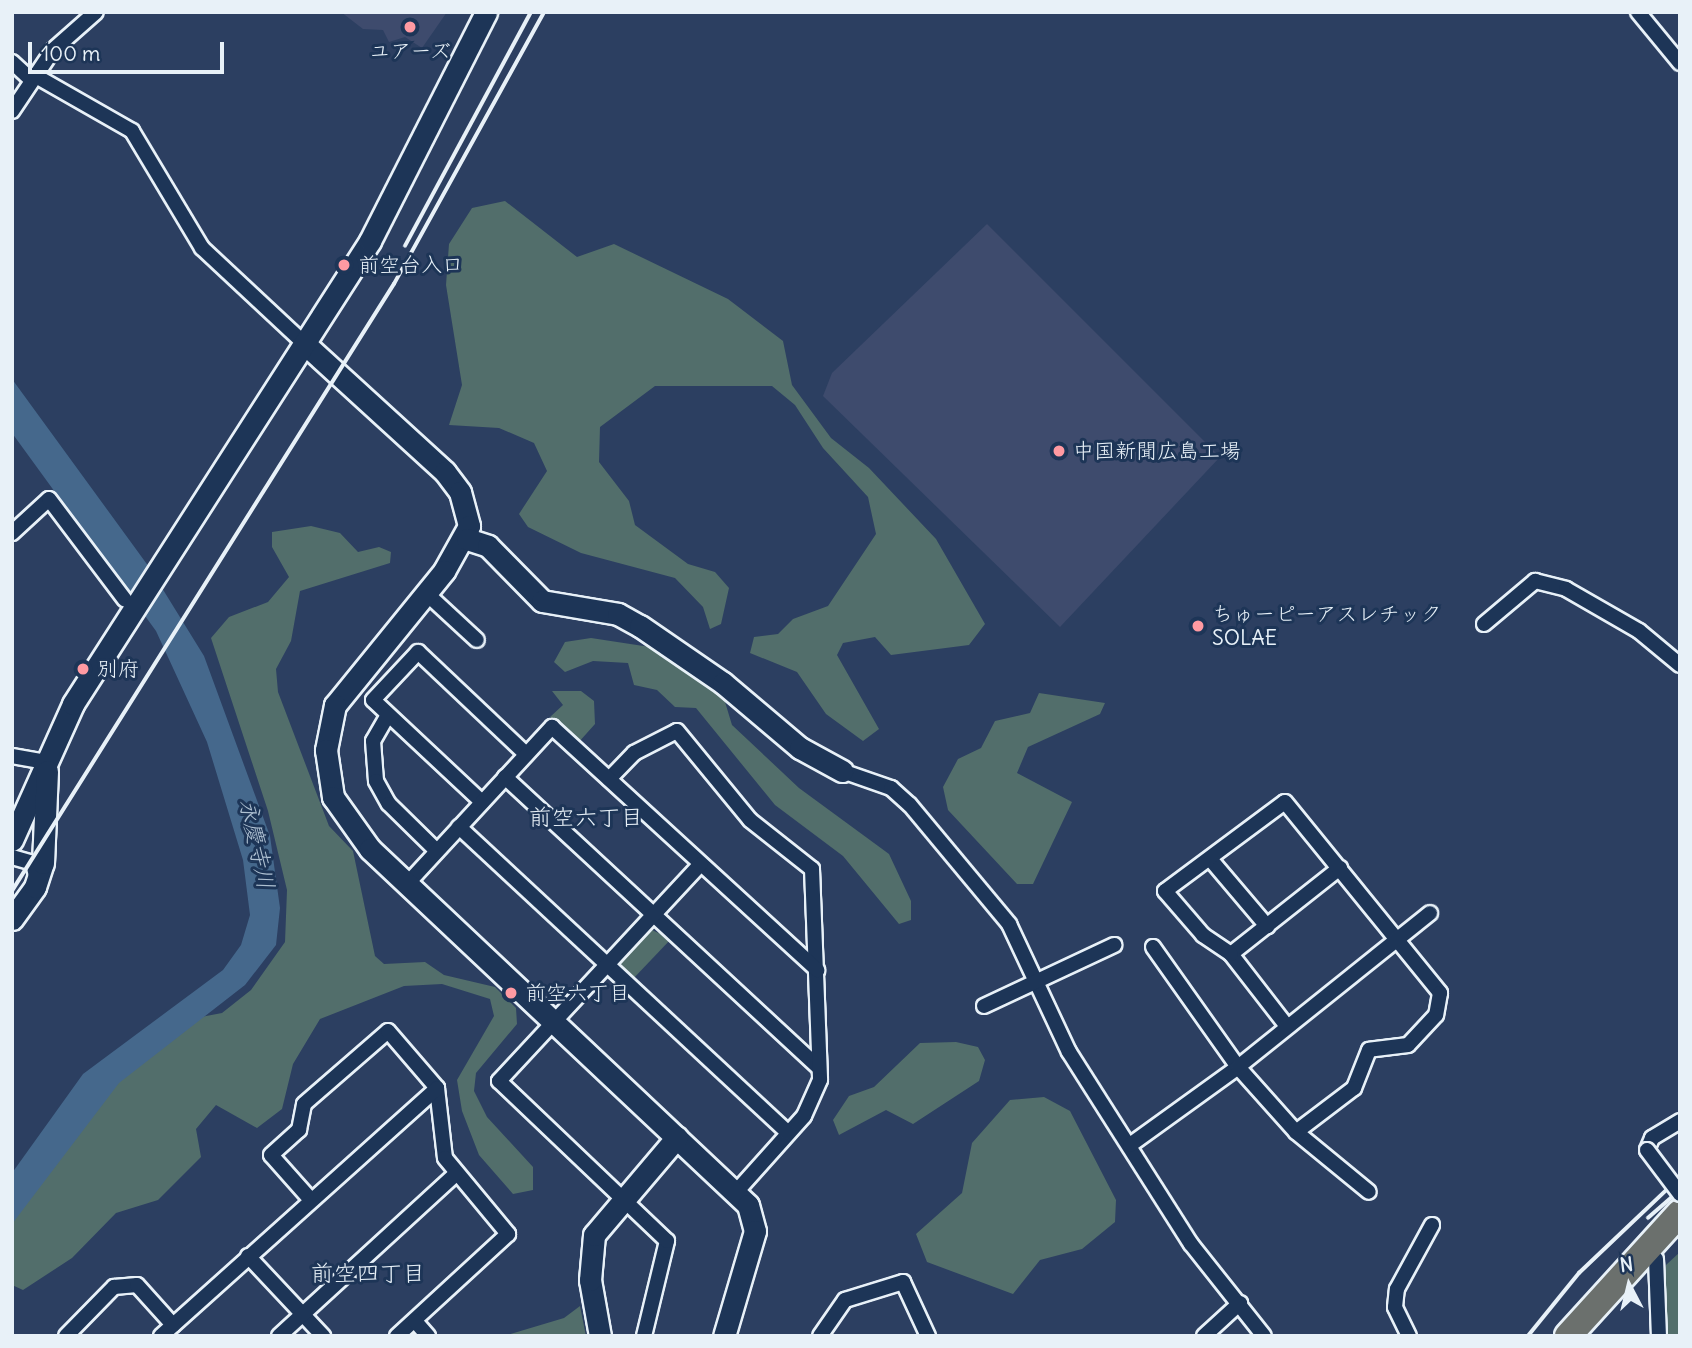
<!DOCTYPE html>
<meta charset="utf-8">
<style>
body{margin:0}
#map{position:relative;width:1692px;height:1348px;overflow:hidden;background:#2c3f61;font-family:Delius,"Klee One",sans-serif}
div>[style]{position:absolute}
.built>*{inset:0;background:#3e4b6d}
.green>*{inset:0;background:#526e6b}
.water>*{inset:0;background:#45688c}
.roads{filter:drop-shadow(2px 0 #e8f1f8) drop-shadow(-2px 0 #e8f1f8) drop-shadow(0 2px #e8f1f8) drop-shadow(0 -2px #e8f1f8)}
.street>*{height:14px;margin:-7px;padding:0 7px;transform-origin:7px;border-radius:7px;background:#1d3557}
.secondary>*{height:21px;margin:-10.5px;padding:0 10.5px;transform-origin:10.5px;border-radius:10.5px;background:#1d3557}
.highway>*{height:26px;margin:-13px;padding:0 13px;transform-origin:13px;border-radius:13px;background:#6b706d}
.rail>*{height:3.5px;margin:-1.75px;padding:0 1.75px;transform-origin:1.75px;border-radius:1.75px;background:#e8f1f8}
.bridges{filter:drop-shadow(2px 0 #e8f1f8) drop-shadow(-2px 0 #e8f1f8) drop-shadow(0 2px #e8f1f8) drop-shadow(0 -2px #e8f1f8)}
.street-bridge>*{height:14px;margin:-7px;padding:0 7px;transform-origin:7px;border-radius:7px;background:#1d3557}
.dots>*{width:19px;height:19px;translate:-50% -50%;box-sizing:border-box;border:4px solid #1d3557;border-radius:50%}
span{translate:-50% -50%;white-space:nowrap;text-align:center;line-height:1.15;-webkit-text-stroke:6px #1d3557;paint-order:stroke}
.poi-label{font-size:21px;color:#e8f1f8}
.left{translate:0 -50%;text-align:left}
.neighbourhood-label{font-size:23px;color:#e8f1f8}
.water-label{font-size:23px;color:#afc1d2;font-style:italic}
.frame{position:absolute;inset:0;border:14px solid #e8f1f8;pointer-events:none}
.north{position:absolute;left:1594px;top:1250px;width:70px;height:70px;-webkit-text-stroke:5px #1d3557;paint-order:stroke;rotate:353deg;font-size:19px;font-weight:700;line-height:28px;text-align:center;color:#e8f1f8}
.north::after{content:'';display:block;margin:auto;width:24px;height:32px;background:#e8f1f8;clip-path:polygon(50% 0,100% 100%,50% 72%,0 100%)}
.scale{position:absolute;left:28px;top:42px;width:196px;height:32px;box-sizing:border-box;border:4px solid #e8f1f8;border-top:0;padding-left:9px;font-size:21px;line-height:24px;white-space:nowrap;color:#e8f1f8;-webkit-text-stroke:5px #1d3557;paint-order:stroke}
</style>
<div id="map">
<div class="built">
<div style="clip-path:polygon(341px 12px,447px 12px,422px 48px,405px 37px,389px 42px,383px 30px,363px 29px)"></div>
<div style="clip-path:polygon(987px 224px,1220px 457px,1060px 627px,823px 396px,832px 373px)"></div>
</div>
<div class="green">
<div style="clip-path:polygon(505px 201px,577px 257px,614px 244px,728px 299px,783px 341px,792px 385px,831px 438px,869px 468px,936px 539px,985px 624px,969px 645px,891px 655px,875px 637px,843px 643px,837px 655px,879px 729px,863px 741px,826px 714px,797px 672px,750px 653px,754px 637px,778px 634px,793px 619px,828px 606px,876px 534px,868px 497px,823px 448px,795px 405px,772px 386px,655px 386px,600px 427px,599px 462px,629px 501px,635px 525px,688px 564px,715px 572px,729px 588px,721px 624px,710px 629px,703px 607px,675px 578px,581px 553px,528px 527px,519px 514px,547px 471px,534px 443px,499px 428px,449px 425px,462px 385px,446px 285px,449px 244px,472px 208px)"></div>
<div style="clip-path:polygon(311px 526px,340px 533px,358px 552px,379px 547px,391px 552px,390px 563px,300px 591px,291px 641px,276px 669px,278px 692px,329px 826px,353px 851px,375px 956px,384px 964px,425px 962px,444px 975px,495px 987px,516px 1008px,517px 1024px,476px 1073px,474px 1091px,487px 1117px,533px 1167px,533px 1190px,513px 1194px,479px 1155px,462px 1111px,457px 1080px,494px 1016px,490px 999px,442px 984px,404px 986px,320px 1019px,293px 1064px,282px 1109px,257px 1128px,216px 1105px,196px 1129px,201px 1157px,158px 1200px,116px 1213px,72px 1258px,23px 1290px,12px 1285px,12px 1217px,159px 1025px,222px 1013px,251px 990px,285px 942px,287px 890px,268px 811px,211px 638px,229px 617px,268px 602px,289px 577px,272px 547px,272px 532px)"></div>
<div style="clip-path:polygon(591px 638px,663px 649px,722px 692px,732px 725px,799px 788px,889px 854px,911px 901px,911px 920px,899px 924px,843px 856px,775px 805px,696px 708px,675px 707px,657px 690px,634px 685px,628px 663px,593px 661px,565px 672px,554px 662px,565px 642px)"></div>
<div style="clip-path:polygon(552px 691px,581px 691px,594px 701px,595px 724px,578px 743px,550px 717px,563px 705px)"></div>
<div style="clip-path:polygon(1039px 693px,1105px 703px,1100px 714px,1028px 747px,1017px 773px,1072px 802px,1033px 884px,1017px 884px,948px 810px,943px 787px,958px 759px,981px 748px,995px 721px,1030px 713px)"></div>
<div style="clip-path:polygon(650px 929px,671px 939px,631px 981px,620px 962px)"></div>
<div style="clip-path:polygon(956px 1042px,978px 1047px,985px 1060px,979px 1081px,913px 1124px,886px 1110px,839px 1135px,833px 1120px,849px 1096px,874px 1087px,920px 1043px)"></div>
<div style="clip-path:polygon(1044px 1097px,1070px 1111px,1116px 1200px,1115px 1222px,1082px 1249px,1040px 1260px,1013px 1294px,927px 1262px,916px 1234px,962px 1193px,972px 1143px,1010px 1100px)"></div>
<div style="clip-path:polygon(1680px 1252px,1680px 1336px,1666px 1336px,1666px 1265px)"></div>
<div style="clip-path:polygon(580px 1306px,586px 1336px,504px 1336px,564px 1318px)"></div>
</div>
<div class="water">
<div style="clip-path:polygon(12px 379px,149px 567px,204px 656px,270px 836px,280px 908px,276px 945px,245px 985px,119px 1083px,12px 1224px,12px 1173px,83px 1074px,223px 970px,241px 945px,250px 915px,243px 860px,207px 742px,156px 631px,12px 433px)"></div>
</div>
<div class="roads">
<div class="street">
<div style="left:1638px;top:12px;width:66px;rotate:50.5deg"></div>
<div style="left:12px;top:62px;width:26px;rotate:43deg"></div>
<div style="left:34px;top:75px;width:113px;rotate:29.7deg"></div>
<div style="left:132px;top:131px;width:136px;rotate:59.1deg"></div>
<div style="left:202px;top:248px;width:142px;rotate:43deg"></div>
<div style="left:12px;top:111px;width:73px;rotate:-56.1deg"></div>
<div style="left:53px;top:50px;width:57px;rotate:-41.5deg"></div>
<div style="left:12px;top:533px;width:50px;rotate:-42.6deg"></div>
<div style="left:49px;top:499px;width:126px;rotate:53deg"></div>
<div style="left:426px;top:593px;width:69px;rotate:42.7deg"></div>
<div style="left:1484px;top:624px;width:67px;rotate:-40.1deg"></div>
<div style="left:1535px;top:581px;width:32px;rotate:14deg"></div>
<div style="left:1566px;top:589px;width:84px;rotate:29.9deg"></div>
<div style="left:1639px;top:631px;width:53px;rotate:39.7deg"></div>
<div style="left:388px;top:715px;width:30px;rotate:120deg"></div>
<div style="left:373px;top:741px;width:40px;rotate:85.7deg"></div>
<div style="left:376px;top:781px;width:26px;rotate:61deg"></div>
<div style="left:389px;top:804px;width:67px;rotate:44.4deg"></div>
<div style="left:12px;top:756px;width:36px;rotate:10deg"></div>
<div style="left:842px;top:771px;width:52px;rotate:19.1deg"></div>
<div style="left:891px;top:788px;width:25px;rotate:42deg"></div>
<div style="left:910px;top:805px;width:155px;rotate:50.2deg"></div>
<div style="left:1009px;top:924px;width:141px;rotate:64.9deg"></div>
<div style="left:1069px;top:1052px;width:227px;rotate:57.6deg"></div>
<div style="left:1191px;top:1244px;width:117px;rotate:51.6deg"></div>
<div style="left:505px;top:777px;width:428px;rotate:42.8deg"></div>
<div style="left:609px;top:779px;width:36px;rotate:-46deg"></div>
<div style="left:634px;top:753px;width:48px;rotate:-27.1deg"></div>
<div style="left:677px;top:731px;width:115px;rotate:50.6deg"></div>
<div style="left:750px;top:820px;width:79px;rotate:38.3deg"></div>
<div style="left:812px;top:869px;width:211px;rotate:87.8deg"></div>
<div style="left:820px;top:1080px;width:39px;rotate:114deg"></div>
<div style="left:804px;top:1116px;width:102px;rotate:131.8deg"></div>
<div style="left:482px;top:802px;width:149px;rotate:-136.9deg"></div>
<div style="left:373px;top:700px;width:66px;rotate:-46.8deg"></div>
<div style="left:418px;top:652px;width:149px;rotate:43.4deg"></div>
<div style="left:459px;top:827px;width:449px;rotate:42.9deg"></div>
<div style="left:12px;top:857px;width:22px;rotate:16deg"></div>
<div style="left:33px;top:863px;width:17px;rotate:77deg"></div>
<div style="left:1211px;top:860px;width:87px;rotate:49.7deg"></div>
<div style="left:407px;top:884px;width:214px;rotate:-47.3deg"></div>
<div style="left:552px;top:727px;width:360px;rotate:42.5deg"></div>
<div style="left:1153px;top:947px;width:147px;rotate:54.7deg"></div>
<div style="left:1238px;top:1067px;width:87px;rotate:48.3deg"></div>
<div style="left:1296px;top:1132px;width:94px;rotate:39.4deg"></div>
<div style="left:1231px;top:954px;width:139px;rotate:-38.3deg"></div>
<div style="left:984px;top:1006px;width:144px;rotate:-25.1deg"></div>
<div style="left:1286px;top:1025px;width:90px;rotate:-127.8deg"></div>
<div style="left:1231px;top:954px;width:34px;rotate:-146deg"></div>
<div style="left:1203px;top:935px;width:58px;rotate:-130.8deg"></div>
<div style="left:1165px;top:891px;width:149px;rotate:-36.6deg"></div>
<div style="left:1285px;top:802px;width:246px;rotate:50.9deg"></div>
<div style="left:1440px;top:993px;width:22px;rotate:100deg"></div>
<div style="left:1436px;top:1015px;width:41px;rotate:133deg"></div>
<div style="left:1408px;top:1045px;width:39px;rotate:173deg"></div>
<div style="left:1369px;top:1050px;width:41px;rotate:111.5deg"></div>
<div style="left:1354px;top:1088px;width:73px;rotate:142.8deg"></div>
<div style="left:1130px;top:1145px;width:133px;rotate:-35.8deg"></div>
<div style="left:1238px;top:1067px;width:246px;rotate:-38.7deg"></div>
<div style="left:1647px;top:1150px;width:13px;rotate:-67deg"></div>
<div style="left:1652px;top:1138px;width:33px;rotate:-31deg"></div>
<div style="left:311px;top:1200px;width:60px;rotate:-131.6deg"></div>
<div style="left:271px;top:1155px;width:38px;rotate:-42deg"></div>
<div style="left:299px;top:1130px;width:26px;rotate:-79deg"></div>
<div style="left:304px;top:1104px;width:111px;rotate:-41deg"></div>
<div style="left:388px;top:1031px;width:75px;rotate:49.3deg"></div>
<div style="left:437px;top:1088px;width:70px;rotate:83.5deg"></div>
<div style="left:445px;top:1158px;width:99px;rotate:50.3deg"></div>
<div style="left:508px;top:1234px;width:151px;rotate:137.4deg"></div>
<div style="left:248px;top:1256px;width:110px;rotate:46.8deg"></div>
<div style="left:1656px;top:1259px;width:77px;rotate:87.8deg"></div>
<div style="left:415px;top:1321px;width:20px;rotate:49deg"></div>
<div style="left:66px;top:1336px;width:69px;rotate:-45.6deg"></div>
<div style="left:114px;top:1287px;width:23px;rotate:-5deg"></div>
<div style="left:137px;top:1285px;width:54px;rotate:48deg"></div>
<div style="left:161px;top:1336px;width:371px;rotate:-41.9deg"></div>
<div style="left:279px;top:1336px;width:239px;rotate:-42.5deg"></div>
<div style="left:644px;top:1336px;width:98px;rotate:-76.4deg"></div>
<div style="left:667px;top:1241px;width:232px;rotate:-136.4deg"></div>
<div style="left:499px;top:1081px;width:296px;rotate:-47.1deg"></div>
<div style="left:820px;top:1336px;width:44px;rotate:-55.2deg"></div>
<div style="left:845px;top:1300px;width:61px;rotate:-17.2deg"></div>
<div style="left:903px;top:1282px;width:60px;rotate:65.2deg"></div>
<div style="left:1204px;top:1336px;width:49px;rotate:-42.5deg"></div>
<div style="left:1409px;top:1336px;width:32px;rotate:-116deg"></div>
<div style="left:1395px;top:1307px;width:18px;rotate:-84deg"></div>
<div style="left:1397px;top:1289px;width:73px;rotate:-61.3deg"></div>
</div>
<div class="secondary">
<div style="left:306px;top:345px;width:188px;rotate:42.4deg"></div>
<div style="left:445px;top:472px;width:25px;rotate:53deg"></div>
<div style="left:460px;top:492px;width:35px;rotate:75deg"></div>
<div style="left:469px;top:526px;width:51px;rotate:119.1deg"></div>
<div style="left:444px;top:571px;width:173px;rotate:129.1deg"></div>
<div style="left:335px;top:705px;width:46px;rotate:101.3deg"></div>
<div style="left:326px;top:750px;width:48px;rotate:81.5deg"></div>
<div style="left:333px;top:797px;width:64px;rotate:54.6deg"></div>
<div style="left:370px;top:849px;width:519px;rotate:43.28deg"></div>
<div style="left:748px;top:1205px;width:27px;rotate:75deg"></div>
<div style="left:755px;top:1231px;width:109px;rotate:106.4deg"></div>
<div style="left:467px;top:539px;width:22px;rotate:18deg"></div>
<div style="left:488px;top:546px;width:77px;rotate:45.5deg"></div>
<div style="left:542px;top:601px;width:77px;rotate:9.7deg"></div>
<div style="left:618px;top:614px;width:25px;rotate:29deg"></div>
<div style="left:640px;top:626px;width:101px;rotate:34.5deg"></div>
<div style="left:723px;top:683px;width:101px;rotate:40.2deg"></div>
<div style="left:800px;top:748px;width:48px;rotate:28.7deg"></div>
<div style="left:12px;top:840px;width:149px;rotate:-65.8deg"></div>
<div style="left:73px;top:704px;width:550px;rotate:-57.32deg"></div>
<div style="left:370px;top:241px;width:257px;rotate:-63.1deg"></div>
<div style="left:12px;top:919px;width:39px;rotate:-54deg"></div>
<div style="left:35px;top:887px;width:25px;rotate:-72deg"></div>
<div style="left:43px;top:863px;width:92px;rotate:-87.5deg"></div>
<div style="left:600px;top:1336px;width:57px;rotate:-100.1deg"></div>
<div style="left:590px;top:1280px;width:45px;rotate:-84.9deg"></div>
<div style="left:594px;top:1235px;width:128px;rotate:-49.7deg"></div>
</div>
<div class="highway">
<div style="left:1568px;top:1336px;width:166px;rotate:-47.7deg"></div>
</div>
</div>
<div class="rail">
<div style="left:405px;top:246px;width:266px;rotate:-61.7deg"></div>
<div style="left:12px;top:891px;width:717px;rotate:-57.82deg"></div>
<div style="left:394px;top:284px;width:311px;rotate:-61.1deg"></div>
<div style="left:1648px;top:1218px;width:43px;rotate:-41.2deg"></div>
<div style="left:1528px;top:1336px;width:81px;rotate:-51deg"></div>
<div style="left:1579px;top:1273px;width:139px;rotate:-43.5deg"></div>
</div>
<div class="bridges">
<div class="street-bridge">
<div style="left:1647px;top:1150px;width:55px;rotate:53.1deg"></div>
</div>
</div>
<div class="dots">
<div style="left:410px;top:27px;background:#ff9aa2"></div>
<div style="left:344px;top:265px;background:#ff9aa2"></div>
<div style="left:1059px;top:451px;background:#ff9aa2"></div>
<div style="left:1198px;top:626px;background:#ff9aa2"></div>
<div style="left:83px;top:669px;background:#ff9aa2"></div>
<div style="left:511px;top:993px;background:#ff9aa2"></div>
</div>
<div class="poi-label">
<span style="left:410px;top:51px">ユアーズ</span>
<span class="left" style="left:358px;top:265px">前空台入口</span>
<span class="left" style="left:1073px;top:451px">中国新聞広島工場</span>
<span class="left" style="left:1212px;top:626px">ちゅーピーアスレチック<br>SOLAE</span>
<span class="left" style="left:97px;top:669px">別府</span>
<span class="left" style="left:525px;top:993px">前空六丁目</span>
</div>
<div class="neighbourhood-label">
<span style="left:586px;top:817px">前空六丁目</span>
<span style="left:368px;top:1273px">前空四丁目</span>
</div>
<div class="water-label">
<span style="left:257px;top:844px;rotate:78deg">永慶寺川</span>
</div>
<div class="frame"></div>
<div class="north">N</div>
<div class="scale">100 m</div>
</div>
